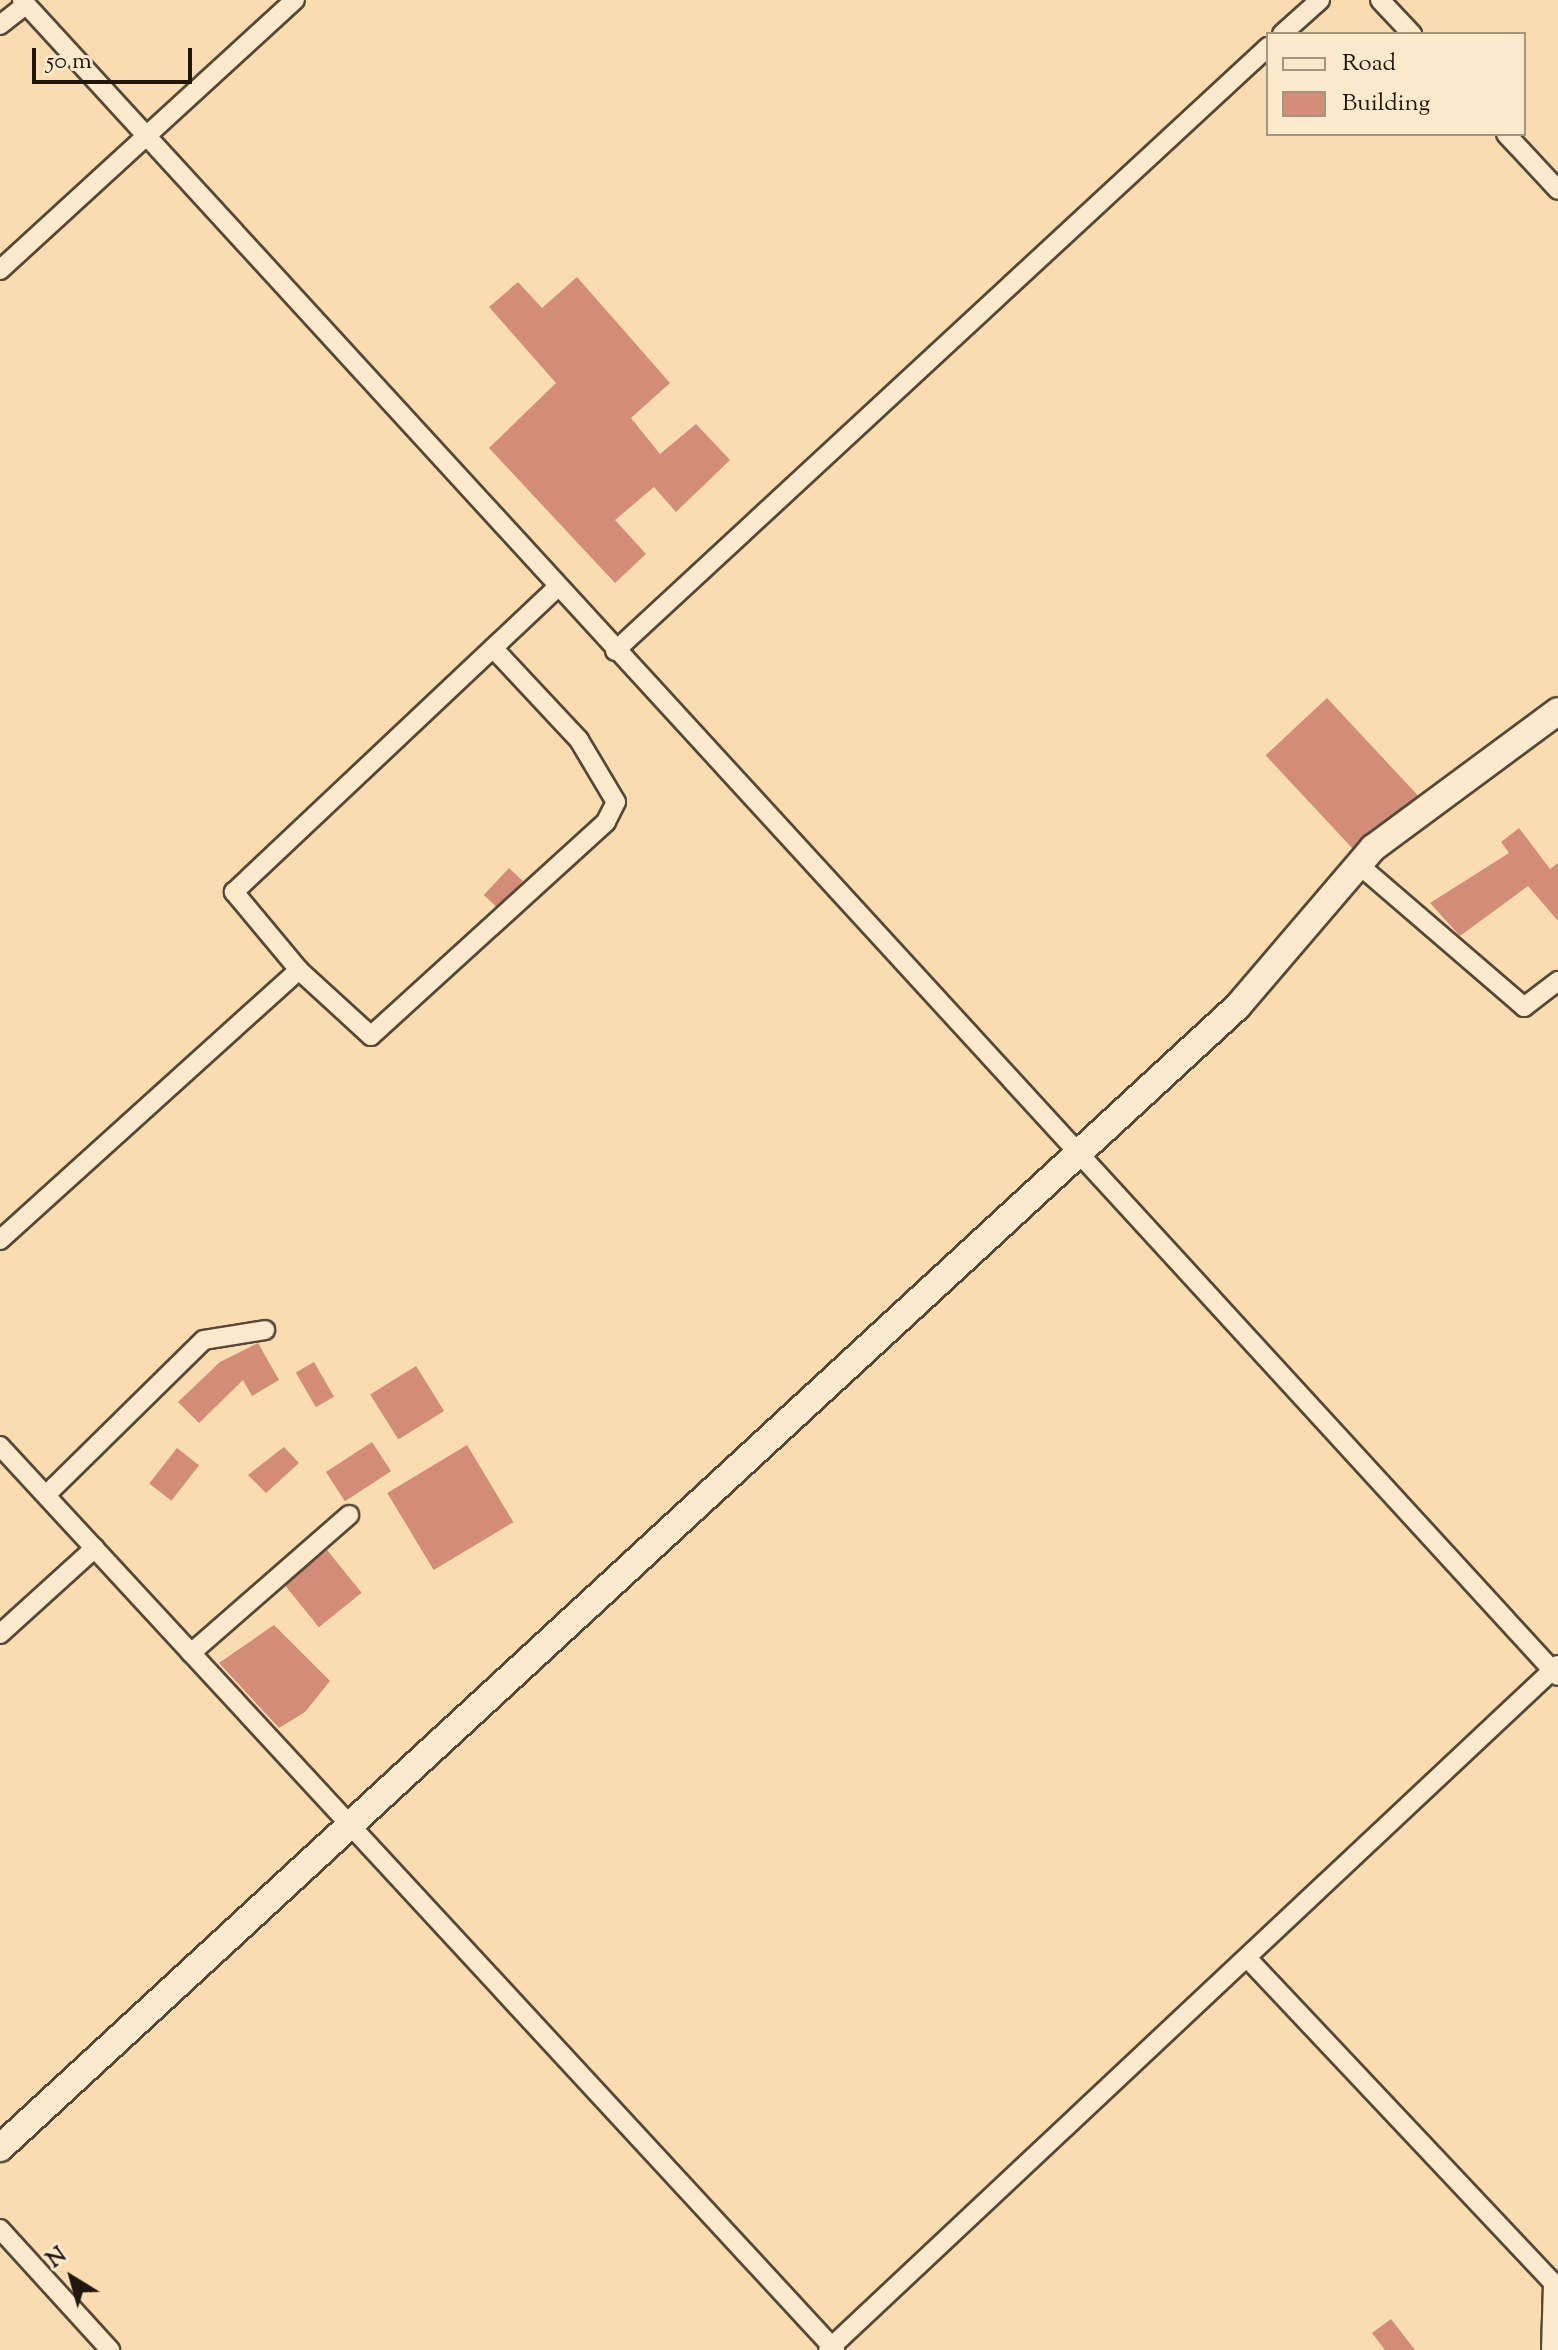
<!DOCTYPE html>
<style>
body{margin:0}
#map{position:relative;width:1558px;height:2350px;overflow:hidden;background:#f9ddb0;font-family:"Sorts Mill Goudy",serif}
div>[style]{position:absolute}
.building>*{inset:0;background:#d28c78;transform-origin:0 0}
.roads{filter:drop-shadow(2px 0 #564836) drop-shadow(-2px 0 #564836) drop-shadow(0 2px #564836) drop-shadow(0 -2px #564836)}
.street>*{height:18px;margin:-9px;padding:0 9px;transform-origin:9px;border-radius:9px;background:#fbe9cc}
.secondary>*{height:26px;margin:-13px;padding:0 13px;transform-origin:13px;border-radius:13px;background:#fbe9cc}
span{translate:-50% -50%;white-space:nowrap;text-align:center;line-height:1.15;-webkit-text-stroke:7px #fbe9cc;paint-order:stroke}
.legend{position:absolute;left:1266px;top:32px;width:260px;height:104px;box-sizing:border-box;background:#fbe9cc;border:2px solid #a39580;margin:0;padding:10px 14px;list-style:none;font-size:24px;color:#1f160d}
.legend li{display:flex;align-items:center;gap:16px;height:40px}
.legend b{width:40px;border:2px solid #a39580}
.north{position:absolute;left:32px;top:2238px;width:80px;height:80px;-webkit-text-stroke:6px #fbe9cc;paint-order:stroke;rotate:323deg;font-size:22px;font-weight:700;line-height:32px;text-align:center;color:#1f160d}
.north::after{content:'';display:block;margin:auto;width:28px;height:36px;background:#1f160d;clip-path:polygon(50% 0,100% 100%,50% 72%,0 100%)}
.scale{position:absolute;left:32px;top:48px;width:160px;height:36px;box-sizing:border-box;border:4px solid #1f160d;border-top:0;padding-left:10px;font-size:24px;line-height:28px;white-space:nowrap;color:#1f160d;-webkit-text-stroke:6px #fbe9cc;paint-order:stroke}
</style>
<div id="map">
<div class="building">
<div style="clip-path:polygon(577px 277px,670px 383px,631px 418px,660px 454px,696px 424px,730px 460px,676px 512px,654px 487px,615px 520px,646px 554px,615px 583px,489px 448px,556px 383px,489px 307px,518px 282px,542px 308px)"></div>
<div style="left:1327px;top:698px;width:133px;height:84px;rotate:47deg"></div>
<div style="clip-path:polygon(1519px 828px,1550px 869px,1558px 863px,1558px 921px,1528px 886px,1460px 936px,1430px 903px,1509px 853px,1501px 842px)"></div>
<div style="left:509px;top:868px;width:19px;height:37px;rotate:43deg"></div>
<div style="clip-path:polygon(258px 1343px,279px 1380px,252px 1396px,243px 1380px,199px 1423px,178px 1402px,220px 1362px)"></div>
<div style="left:314px;top:1362px;width:40px;height:21px;rotate:60deg"></div>
<div style="left:416px;top:1366px;width:53px;height:54px;rotate:58deg"></div>
<div style="left:372px;top:1442px;width:35px;height:55px;rotate:57deg"></div>
<div style="left:467px;top:1445px;width:90px;height:93px;rotate:59deg"></div>
<div style="clip-path:polygon(284px 1447px,299px 1463px,266px 1493px,248px 1475px)"></div>
<div style="left:177px;top:1448px;width:28px;height:45px;rotate:38deg"></div>
<div style="left:327px;top:1550px;width:55px;height:55px;rotate:51deg"></div>
<div style="clip-path:polygon(274px 1625px,330px 1681px,305px 1712px,279px 1728px,219px 1663px)"></div>
<div style="clip-path:polygon(1391px 2319px,1415px 2350px,1385px 2350px,1372px 2333px)"></div>
</div>
<div class="roads">
<div class="street">
<div style="left:22px;top:0;width:2273px;rotate:47.5deg"></div>
<div style="left:1380px;top:0;width:47px;rotate:46.7deg"></div>
<div style="left:0;top:25px;width:33px;rotate:-38deg"></div>
<div style="left:1282px;top:34px;width:51px;rotate:-41.8deg"></div>
<div style="left:1506px;top:134px;width:76px;rotate:47.1deg"></div>
<div style="left:0;top:270px;width:400px;rotate:-42.5deg"></div>
<div style="left:493px;top:648px;width:126px;rotate:46.9deg"></div>
<div style="left:579px;top:740px;width:72px;rotate:59.2deg"></div>
<div style="left:616px;top:802px;width:22px;rotate:117deg"></div>
<div style="left:606px;top:822px;width:318px;rotate:137.7deg"></div>
<div style="left:371px;top:1036px;width:98px;rotate:-137.5deg"></div>
<div style="left:299px;top:970px;width:102px;rotate:-129.8deg"></div>
<div style="left:234px;top:892px;width:442px;rotate:-43.3deg"></div>
<div style="left:615px;top:651px;width:890px;rotate:-42.77deg"></div>
<div style="left:1358px;top:864px;width:219px;rotate:40.7deg"></div>
<div style="left:1524px;top:1007px;width:43px;rotate:-37.4deg"></div>
<div style="left:0;top:1240px;width:403px;rotate:-42.1deg"></div>
<div style="left:0;top:1446px;width:1231px;rotate:47.27deg"></div>
<div style="left:46px;top:1495px;width:221px;rotate:-44.5deg"></div>
<div style="left:204px;top:1340px;width:62px;rotate:-9.3deg"></div>
<div style="left:0;top:1634px;width:128px;rotate:-42.2deg"></div>
<div style="left:191px;top:1653px;width:210px;rotate:-41.1deg"></div>
<div style="left:1248px;top:1959px;width:445px;rotate:46.7deg"></div>
<div style="left:1553px;top:2283px;width:67px;rotate:91.7deg"></div>
<div style="left:0;top:2229px;width:164px;rotate:47.7deg"></div>
<div style="left:828px;top:2350px;width:1001px;rotate:-43.18deg"></div>
</div>
<div class="secondary">
<div style="left:0;top:2148px;width:1684px;rotate:-42.69deg"></div>
<div style="left:1238px;top:1006px;width:208px;rotate:-49.5deg"></div>
<div style="left:1373px;top:848px;width:230px;rotate:-36.5deg"></div>
</div>
</div>
<ul class="legend">
<li><b style="height:10px;background:#fbe9cc"></b>Road</li>
<li><b style="height:22px;background:#d28c78"></b>Building</li>
</ul>
<div class="north">N</div>
<div class="scale">50 m</div>
</div>
